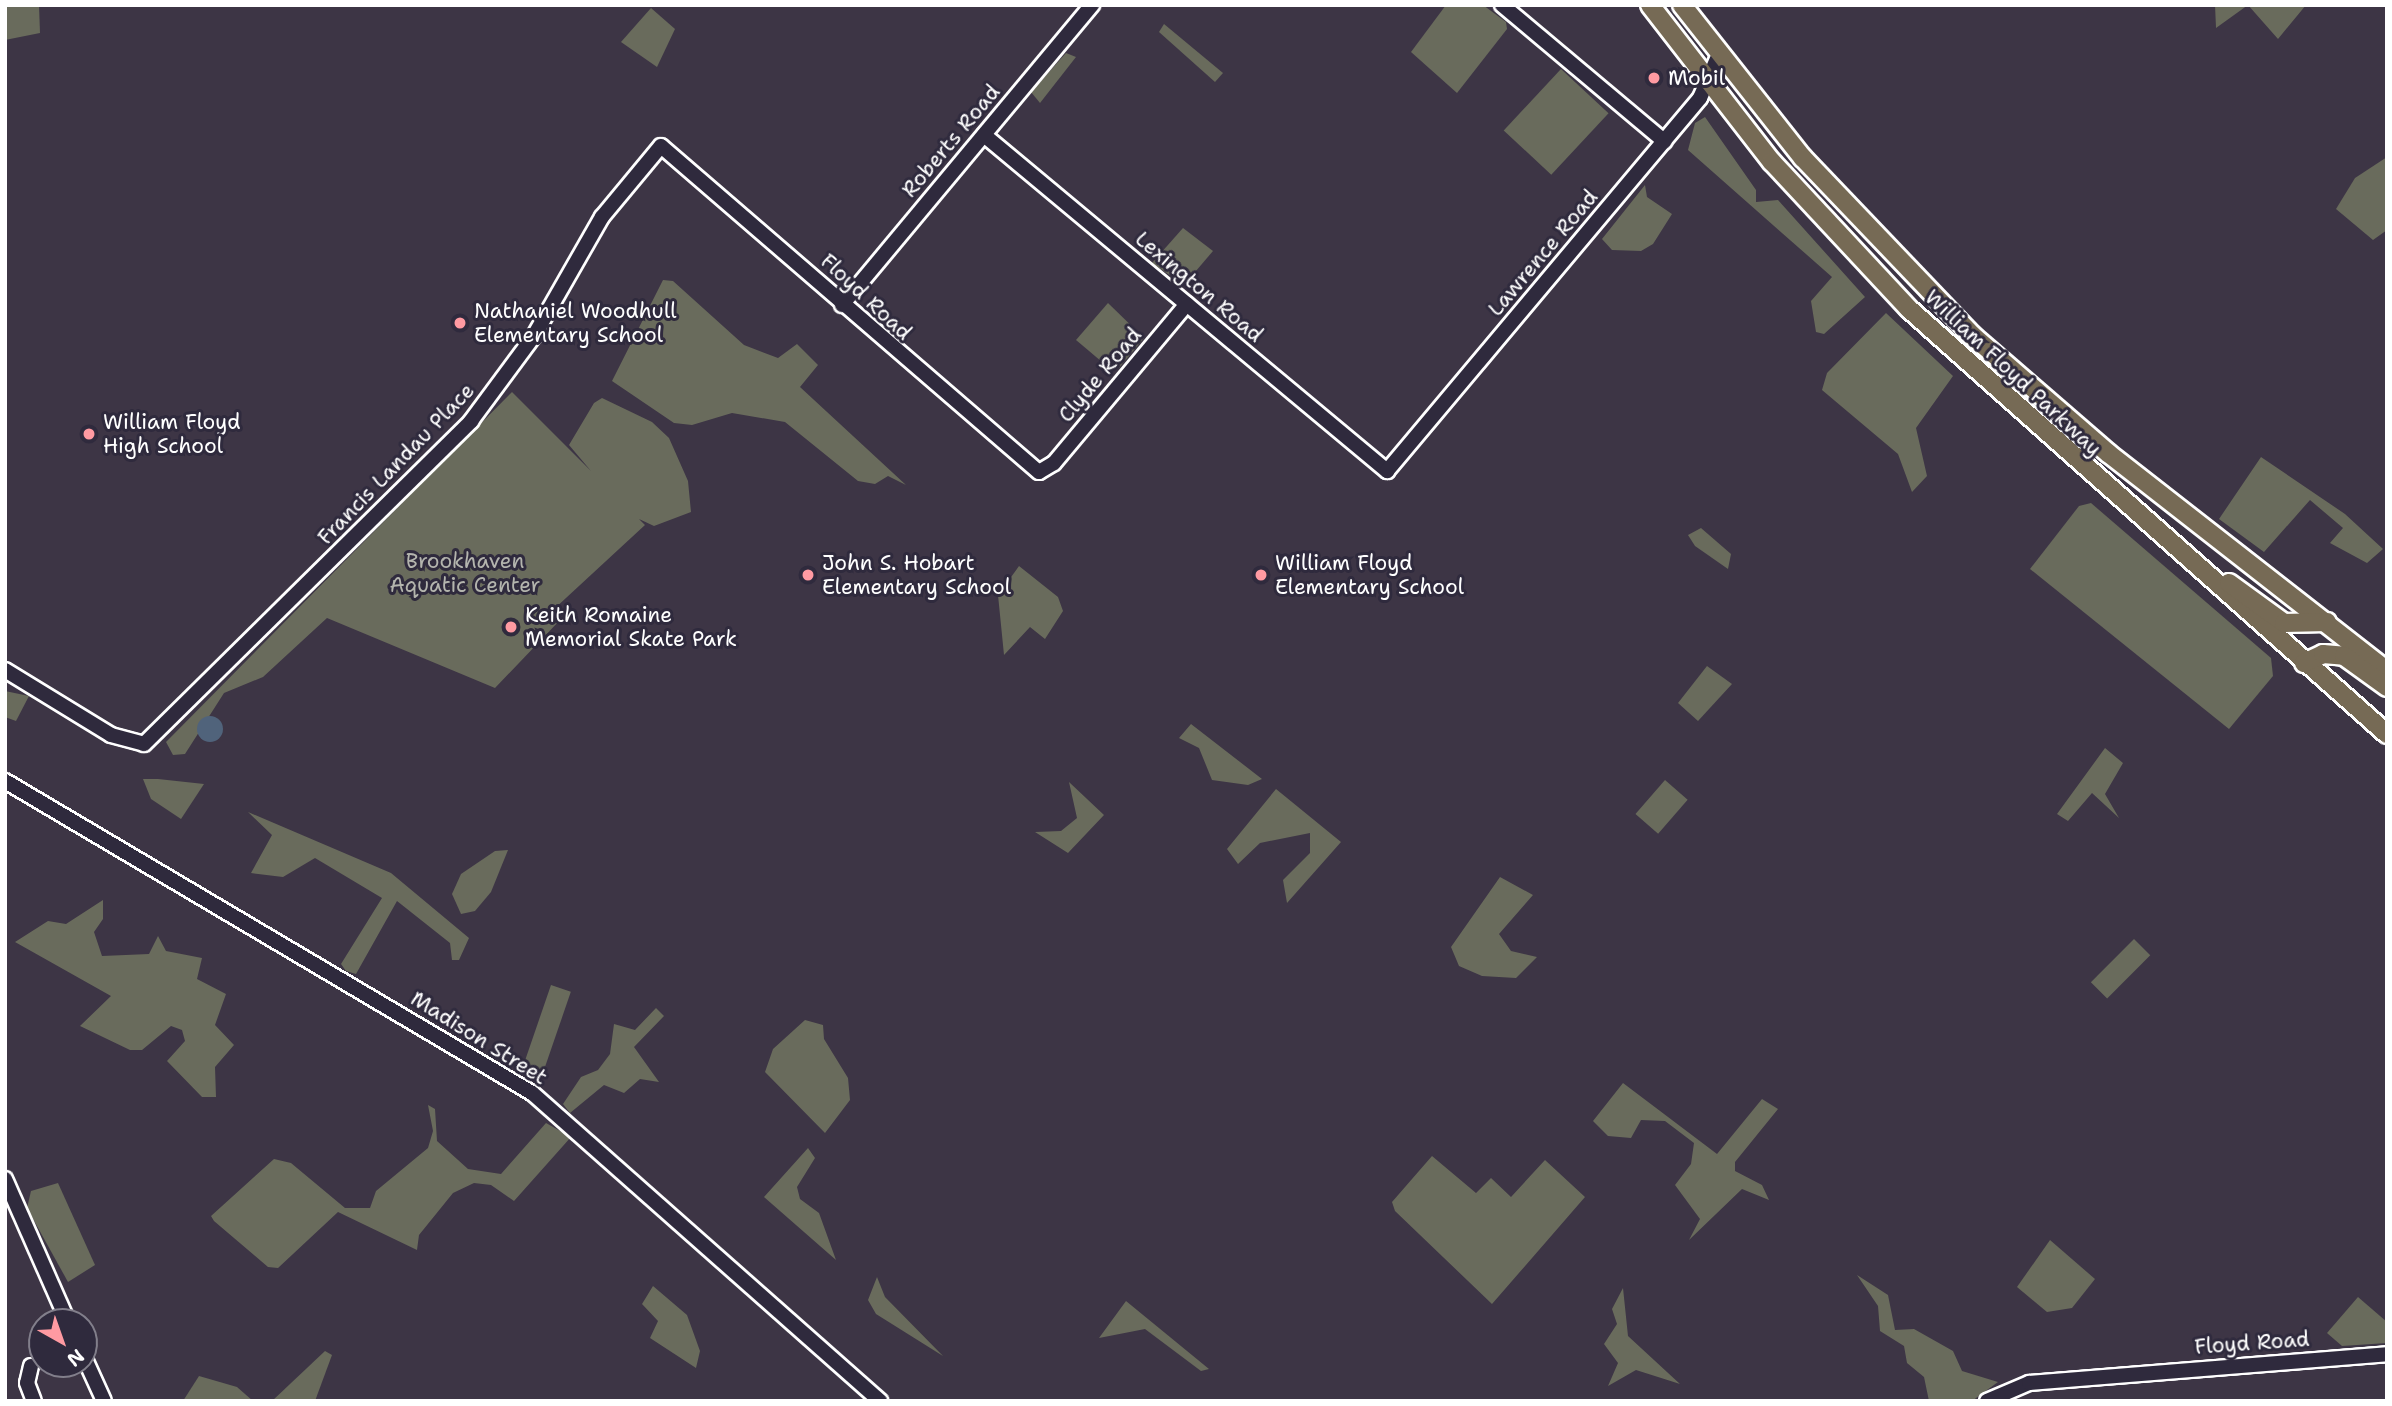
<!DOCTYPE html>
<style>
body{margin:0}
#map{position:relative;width:2392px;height:1406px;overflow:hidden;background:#3d3545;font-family:"Shantell Sans",sans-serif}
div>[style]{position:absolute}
.green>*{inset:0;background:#696b5c;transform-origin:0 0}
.water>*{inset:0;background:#50637b}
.round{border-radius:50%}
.roads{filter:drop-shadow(2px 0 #fff) drop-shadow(-2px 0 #fff) drop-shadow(0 2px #fff) drop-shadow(0 -2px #fff)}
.secondary>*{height:14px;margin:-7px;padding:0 7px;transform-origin:7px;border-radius:7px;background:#2f2a3d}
.highway>*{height:18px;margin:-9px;padding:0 9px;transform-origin:9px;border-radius:9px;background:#766a55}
.dots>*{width:19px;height:19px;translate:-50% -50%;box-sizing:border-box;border:4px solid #2f2a3d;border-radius:50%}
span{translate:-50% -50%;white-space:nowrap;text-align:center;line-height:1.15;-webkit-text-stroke:6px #2f2a3d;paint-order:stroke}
.poi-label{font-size:21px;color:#fff}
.left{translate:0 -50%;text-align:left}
.street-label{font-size:21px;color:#fff}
.park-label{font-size:21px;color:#b4b5ae}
.frame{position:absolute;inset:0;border:7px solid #fff;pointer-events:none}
.north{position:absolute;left:28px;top:1308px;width:70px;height:70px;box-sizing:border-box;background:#2f2a3d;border:2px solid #827f8b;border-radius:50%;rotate:140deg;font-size:19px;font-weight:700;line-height:28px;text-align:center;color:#fff}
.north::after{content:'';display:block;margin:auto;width:24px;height:32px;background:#ff9aa2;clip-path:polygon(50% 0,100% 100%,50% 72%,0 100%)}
</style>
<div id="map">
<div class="green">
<div style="clip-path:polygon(5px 5px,39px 5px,40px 33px,5px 40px)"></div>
<div style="clip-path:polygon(1446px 5px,1483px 5px,1506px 22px,1507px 29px,1457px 93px,1411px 52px)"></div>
<div style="clip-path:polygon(2215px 5px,2306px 5px,2278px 39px,2248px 5px,2216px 28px)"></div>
<div style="clip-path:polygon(651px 8px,675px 29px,657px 67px,621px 42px)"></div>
<div style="clip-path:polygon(1164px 24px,1223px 73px,1215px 82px,1159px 32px)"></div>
<div style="clip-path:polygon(1066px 53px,1076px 57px,1040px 103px,1031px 92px)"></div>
<div style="left:1561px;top:69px;width:65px;height:84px;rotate:43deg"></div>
<div style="clip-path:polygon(1705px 117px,1756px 190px,1756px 202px,1778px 200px,1865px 297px,1824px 334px,1816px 332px,1811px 301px,1832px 277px,1688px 150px,1695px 123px)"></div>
<div style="clip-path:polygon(2387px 157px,2387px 230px,2373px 240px,2336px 209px,2355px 178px)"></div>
<div style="clip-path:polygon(1645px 185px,1647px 197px,1672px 214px,1653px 244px,1641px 251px,1612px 250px,1602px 239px)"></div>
<div style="clip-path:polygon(1183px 228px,1213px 251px,1184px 285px,1152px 263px)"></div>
<div style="clip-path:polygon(663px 280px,673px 281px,744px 345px,778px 358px,797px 344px,818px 365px,800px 387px,906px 485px,888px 476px,875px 484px,858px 481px,785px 422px,732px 413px,692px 425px,674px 423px,612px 381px)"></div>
<div style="clip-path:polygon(1108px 303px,1144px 338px,1119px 368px,1108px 367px,1076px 340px)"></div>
<div style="clip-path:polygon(1886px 313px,1953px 376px,1916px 428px,1927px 476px,1912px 492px,1898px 454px,1822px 390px,1827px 373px)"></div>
<div style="clip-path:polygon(512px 392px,591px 471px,569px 445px,594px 403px,602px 398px,652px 422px,669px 438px,688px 481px,691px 512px,654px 526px,639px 519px,645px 525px,553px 610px,561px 619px,495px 688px,327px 618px,263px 677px,224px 693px,185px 754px,173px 755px,166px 742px)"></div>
<div style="clip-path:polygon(2261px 457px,2345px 514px,2383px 549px,2367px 563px,2330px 543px,2343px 528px,2310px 500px,2264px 552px,2219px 519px)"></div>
<div style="clip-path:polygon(2091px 503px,2271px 658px,2273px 676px,2229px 729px,2030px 569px,2079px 506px)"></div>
<div style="clip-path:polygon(1701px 528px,1731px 554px,1728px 569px,1695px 546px,1688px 535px)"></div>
<div style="clip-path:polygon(1019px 566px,1058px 597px,1063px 611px,1045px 639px,1030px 627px,1004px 655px,998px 595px)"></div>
<div style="clip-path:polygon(1707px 666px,1732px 684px,1698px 721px,1678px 703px)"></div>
<div style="clip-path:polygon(5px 691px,29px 696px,16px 721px,5px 717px)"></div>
<div style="clip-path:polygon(1191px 724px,1262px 779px,1248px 785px,1212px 780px,1199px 748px,1179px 738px)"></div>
<div style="clip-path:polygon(2105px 748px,2123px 763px,2105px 794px,2119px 818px,2092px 793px,2068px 821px,2057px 814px)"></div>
<div style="clip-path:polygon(143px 779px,158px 779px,204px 784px,181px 819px,151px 799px)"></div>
<div style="left:1665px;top:780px;width:30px;height:45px;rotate:41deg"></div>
<div style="clip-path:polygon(1069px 782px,1104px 815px,1068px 853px,1035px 832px,1061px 831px,1077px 818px)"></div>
<div style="clip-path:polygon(1276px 789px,1341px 842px,1287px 903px,1283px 880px,1310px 853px,1310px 833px,1260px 843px,1238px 864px,1227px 849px)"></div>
<div style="clip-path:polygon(248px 812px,391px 873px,469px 938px,459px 960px,452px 960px,450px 943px,397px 901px,356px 974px,346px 971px,341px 964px,382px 898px,315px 858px,283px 877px,251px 873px,272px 835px)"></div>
<div style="clip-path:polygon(508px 850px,491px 892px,475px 911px,461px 914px,452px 894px,461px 874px,495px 851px)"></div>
<div style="clip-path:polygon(1500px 877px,1533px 895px,1499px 934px,1511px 951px,1537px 957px,1516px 978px,1482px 976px,1459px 966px,1451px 947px)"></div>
<div style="clip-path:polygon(103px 900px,103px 919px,94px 932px,102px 956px,149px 954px,158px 936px,166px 951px,202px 958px,197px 979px,226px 994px,215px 1025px,234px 1045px,215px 1067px,216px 1097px,202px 1097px,167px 1061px,185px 1041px,182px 1030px,171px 1026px,142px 1050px,130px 1050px,80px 1026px,111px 996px,15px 942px,48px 921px,66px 924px)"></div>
<div style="left:2134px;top:939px;width:23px;height:61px;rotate:45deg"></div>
<div style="left:551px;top:985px;width:21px;height:94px;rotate:19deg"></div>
<div style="clip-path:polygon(656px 1008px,664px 1016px,634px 1047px,659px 1082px,640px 1079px,624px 1093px,604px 1085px,570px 1113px,563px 1104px,581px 1077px,598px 1070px,610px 1054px,614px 1024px,635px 1030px)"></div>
<div style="clip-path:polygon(805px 1020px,823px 1025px,824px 1039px,848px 1078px,850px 1100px,825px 1133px,765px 1072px,773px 1049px)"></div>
<div style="clip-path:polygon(1623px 1083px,1717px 1154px,1762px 1099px,1778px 1109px,1735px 1162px,1735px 1171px,1762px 1185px,1769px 1200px,1742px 1189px,1689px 1240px,1700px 1219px,1675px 1185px,1691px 1164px,1694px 1143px,1665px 1121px,1641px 1120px,1631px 1138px,1608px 1136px,1593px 1121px)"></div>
<div style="clip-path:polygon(428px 1105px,435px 1109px,437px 1141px,468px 1169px,501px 1174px,546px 1123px,571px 1137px,514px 1201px,491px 1185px,474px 1183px,453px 1193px,419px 1235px,417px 1250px,338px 1212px,278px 1268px,268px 1267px,214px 1221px,211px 1216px,274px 1159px,291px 1163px,345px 1208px,370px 1208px,376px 1191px,428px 1148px,433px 1131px)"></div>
<div style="clip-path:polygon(808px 1148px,815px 1158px,797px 1187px,800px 1199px,819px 1213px,836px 1260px,764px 1197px)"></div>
<div style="clip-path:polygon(1432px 1156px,1476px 1193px,1491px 1178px,1511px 1197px,1545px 1160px,1585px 1197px,1492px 1304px,1395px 1211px,1392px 1202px)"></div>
<div style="clip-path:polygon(58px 1183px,95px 1265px,68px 1282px,27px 1208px,31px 1191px)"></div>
<div style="clip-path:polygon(2050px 1240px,2095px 1279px,2072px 1308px,2047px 1312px,2017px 1287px)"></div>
<div style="clip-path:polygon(1857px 1275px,1888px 1295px,1895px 1330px,1914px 1329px,1953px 1351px,1962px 1371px,1998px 1382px,1972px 1401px,1929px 1401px,1924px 1377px,1907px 1363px,1904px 1346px,1880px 1331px,1878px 1306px)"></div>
<div style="clip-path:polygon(877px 1277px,885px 1297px,943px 1356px,876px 1314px,868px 1300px)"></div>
<div style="clip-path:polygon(653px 1286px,687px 1315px,700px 1351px,696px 1368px,650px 1338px,658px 1321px,642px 1304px)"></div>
<div style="clip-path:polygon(1623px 1288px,1628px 1336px,1680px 1384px,1636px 1370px,1608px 1386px,1618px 1363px,1604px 1344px,1617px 1324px,1612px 1309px)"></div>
<div style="clip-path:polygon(2358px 1297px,2387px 1322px,2387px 1343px,2342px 1346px,2327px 1333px)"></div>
<div style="clip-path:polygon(1126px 1301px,1209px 1369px,1201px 1371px,1145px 1329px,1099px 1338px)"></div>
<div style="clip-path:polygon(325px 1351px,332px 1355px,315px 1401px,272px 1401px)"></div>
<div style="clip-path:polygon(199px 1376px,237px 1387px,253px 1401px,183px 1401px)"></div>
</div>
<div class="water">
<div class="round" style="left:197px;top:716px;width:26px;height:26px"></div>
</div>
<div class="roads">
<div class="secondary">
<div style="left:1502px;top:5px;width:212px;rotate:40deg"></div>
<div style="left:984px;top:135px;width:525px;rotate:39.82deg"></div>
<div style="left:1387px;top:471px;width:487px;rotate:-50deg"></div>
<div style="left:1700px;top:98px;width:48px;rotate:-66.6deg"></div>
<div style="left:842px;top:305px;width:391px;rotate:-50.2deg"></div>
<div style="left:5px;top:670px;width:124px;rotate:31.5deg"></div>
<div style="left:111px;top:735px;width:34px;rotate:15deg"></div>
<div style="left:144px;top:744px;width:460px;rotate:-44.6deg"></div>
<div style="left:471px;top:421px;width:106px;rotate:-53.5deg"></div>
<div style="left:534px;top:336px;width:137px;rotate:-60.3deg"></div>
<div style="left:602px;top:217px;width:92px;rotate:-50.3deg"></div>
<div style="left:661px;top:146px;width:499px;rotate:40.8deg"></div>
<div style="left:1039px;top:472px;width:17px;rotate:-31deg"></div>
<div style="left:1054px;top:463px;width:207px;rotate:-50.1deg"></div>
<div style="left:5px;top:781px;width:612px;rotate:30.63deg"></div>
<div style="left:532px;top:1093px;width:465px;rotate:41.5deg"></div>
<div style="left:5px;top:1179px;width:156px;rotate:66.2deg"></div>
<div style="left:84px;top:1357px;width:48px;rotate:65.6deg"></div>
<div style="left:31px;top:1366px;width:17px;rotate:103deg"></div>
<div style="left:27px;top:1383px;width:19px;rotate:69deg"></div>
<div style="left:1987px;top:1401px;width:46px;rotate:-23.2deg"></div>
<div style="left:2029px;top:1383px;width:359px;rotate:-4.6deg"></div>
</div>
<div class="highway">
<div style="left:1650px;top:5px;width:199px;rotate:52.2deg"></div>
<div style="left:1772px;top:162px;width:200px;rotate:47deg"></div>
<div style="left:1908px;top:308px;width:641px;rotate:41.65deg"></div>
<div style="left:1682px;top:5px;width:195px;rotate:51.7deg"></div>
<div style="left:1803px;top:158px;width:246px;rotate:46.3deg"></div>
<div style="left:1973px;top:336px;width:179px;rotate:40.9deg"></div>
<div style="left:2108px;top:453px;width:354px;rotate:38deg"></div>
<div style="left:2229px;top:583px;width:68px;rotate:36deg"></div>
<div style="left:2284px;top:623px;width:43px;rotate:-1.3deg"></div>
<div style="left:2304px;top:663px;width:21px;rotate:-25deg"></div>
<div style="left:2323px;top:654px;width:21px;rotate:5deg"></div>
<div style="left:2344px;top:656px;width:53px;rotate:35.8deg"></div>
</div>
</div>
<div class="dots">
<div style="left:1654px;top:78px;background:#ff9aa2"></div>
<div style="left:460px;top:323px;background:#ff9aa2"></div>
<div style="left:89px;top:434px;background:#ff9aa2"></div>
<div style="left:808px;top:575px;background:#ff9aa2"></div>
<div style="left:1261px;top:575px;background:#ff9aa2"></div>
<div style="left:511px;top:627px;background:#ff9aa2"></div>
</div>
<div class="poi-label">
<span class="left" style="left:1668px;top:78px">Mobil</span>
<span class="left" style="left:474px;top:323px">Nathaniel Woodhull<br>Elementary School</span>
<span class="left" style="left:103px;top:434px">William Floyd<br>High School</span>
<span class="left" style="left:822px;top:575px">John S. Hobart<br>Elementary School</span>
<span class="left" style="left:1275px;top:575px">William Floyd<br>Elementary School</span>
<span class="left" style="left:525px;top:627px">Keith Romaine<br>Memorial Skate Park</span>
</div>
<div class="street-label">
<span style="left:951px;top:141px;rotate:-50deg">Roberts Road</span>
<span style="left:1543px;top:253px;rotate:-50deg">Lawrence Road</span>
<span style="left:1199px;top:287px;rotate:40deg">Lexington Road</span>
<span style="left:866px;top:297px;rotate:43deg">Floyd Road</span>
<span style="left:2013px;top:373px;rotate:43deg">William Floyd Parkway</span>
<span style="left:1100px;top:375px;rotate:-50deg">Clyde Road</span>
<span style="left:396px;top:464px;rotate:-46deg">Francis Landau Place</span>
<span style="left:479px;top:1038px;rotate:32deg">Madison Street</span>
<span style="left:2252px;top:1343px;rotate:-4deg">Floyd Road</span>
</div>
<div class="park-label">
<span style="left:465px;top:573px">Brookhaven<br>Aquatic Center</span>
</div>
<div class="frame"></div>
<div class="north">N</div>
</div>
